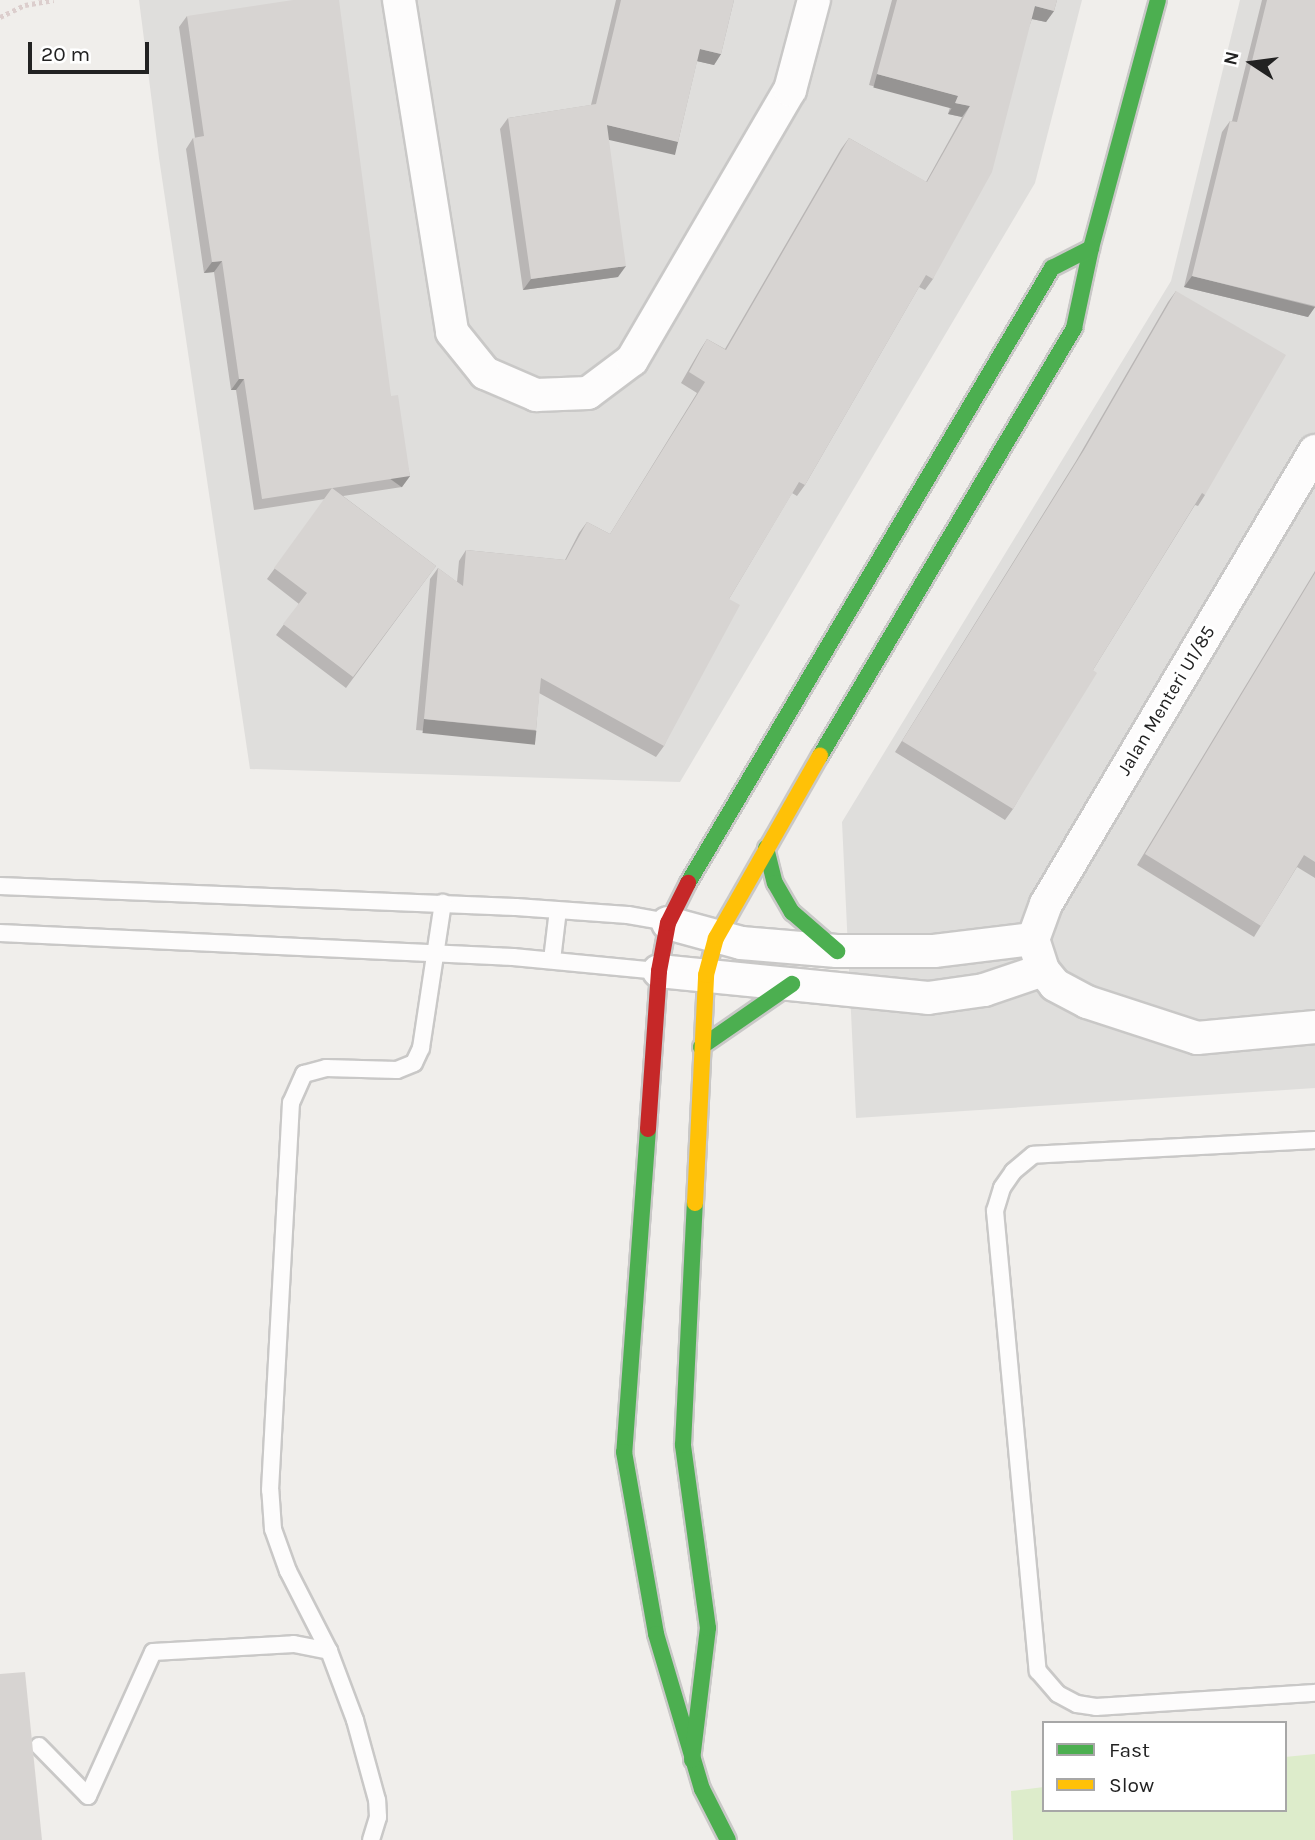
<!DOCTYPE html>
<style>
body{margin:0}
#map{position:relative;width:1315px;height:1840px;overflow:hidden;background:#f0eeeb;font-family:Karla,sans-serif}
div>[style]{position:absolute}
.residential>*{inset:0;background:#dfdedc}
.grass>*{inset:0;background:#ddeccb}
.path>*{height:4.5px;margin-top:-2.25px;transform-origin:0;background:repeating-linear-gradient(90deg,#dccecd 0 3.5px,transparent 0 7px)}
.roads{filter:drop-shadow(2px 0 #c9c8c7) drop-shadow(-2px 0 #c9c8c7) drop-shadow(0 2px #c9c8c7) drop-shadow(0 -2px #c9c8c7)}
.lane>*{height:16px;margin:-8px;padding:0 8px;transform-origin:8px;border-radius:8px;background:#fdfcfc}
.street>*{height:32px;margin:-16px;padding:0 16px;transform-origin:16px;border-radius:16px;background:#fdfcfc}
.fast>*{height:16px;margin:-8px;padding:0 8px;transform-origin:8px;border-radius:8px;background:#4caf50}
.slow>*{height:16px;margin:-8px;padding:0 8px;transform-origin:8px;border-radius:8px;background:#ffc107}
.jam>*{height:16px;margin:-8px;padding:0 8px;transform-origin:8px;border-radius:8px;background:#c62828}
.wall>*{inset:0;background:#b9b6b5}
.shaded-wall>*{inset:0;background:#969493;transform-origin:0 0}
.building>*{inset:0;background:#d7d4d2}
span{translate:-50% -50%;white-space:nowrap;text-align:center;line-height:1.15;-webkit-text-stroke:6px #fff;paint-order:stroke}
.street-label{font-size:19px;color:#222}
.legend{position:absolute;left:1042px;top:1721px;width:245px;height:91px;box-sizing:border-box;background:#fff;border:2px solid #a7a7a7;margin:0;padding:9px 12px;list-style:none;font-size:21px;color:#222}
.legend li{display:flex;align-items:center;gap:14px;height:35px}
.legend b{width:35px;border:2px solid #a7a7a7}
.north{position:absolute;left:1217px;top:28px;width:70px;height:70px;-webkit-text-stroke:5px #fff;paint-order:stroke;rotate:283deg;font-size:19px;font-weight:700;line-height:28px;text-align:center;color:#222}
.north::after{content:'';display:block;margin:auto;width:24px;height:32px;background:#222;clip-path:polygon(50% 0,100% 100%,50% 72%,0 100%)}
.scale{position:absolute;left:28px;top:42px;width:121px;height:32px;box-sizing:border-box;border:4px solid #222;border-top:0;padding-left:9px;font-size:21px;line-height:24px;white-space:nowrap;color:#222;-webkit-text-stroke:5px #fff;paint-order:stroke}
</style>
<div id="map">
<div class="residential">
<div style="clip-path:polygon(139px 0,1082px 0,1035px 183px,680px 782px,250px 769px,159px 158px)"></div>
<div style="clip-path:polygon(1240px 0,1315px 0,1315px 1088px,856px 1118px,842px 822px,1171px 281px)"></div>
</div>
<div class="grass">
<div style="clip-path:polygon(1315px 1754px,1315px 1840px,1013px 1840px,1011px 1791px,1044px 1787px,1044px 1810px,1285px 1810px,1285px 1757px)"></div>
</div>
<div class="path">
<div style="left:0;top:17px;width:28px;rotate:-26deg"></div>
<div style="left:25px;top:5px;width:29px;rotate:-10deg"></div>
</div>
<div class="roads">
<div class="lane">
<div style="left:0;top:886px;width:516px;rotate:2.33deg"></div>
<div style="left:516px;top:907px;width:112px;rotate:4.1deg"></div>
<div style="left:628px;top:915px;width:41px;rotate:9.9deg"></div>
<div style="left:0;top:933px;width:514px;rotate:2.68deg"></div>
<div style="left:513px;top:957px;width:147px;rotate:5.5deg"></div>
<div style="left:552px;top:960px;width:50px;rotate:-83.2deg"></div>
<div style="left:1315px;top:1140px;width:282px;rotate:177deg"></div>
<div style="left:1033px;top:1155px;width:26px;rotate:140deg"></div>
<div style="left:1013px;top:1172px;width:19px;rotate:125deg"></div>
<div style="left:1002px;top:1188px;width:24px;rotate:107deg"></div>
<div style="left:995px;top:1211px;width:462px;rotate:84.7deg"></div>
<div style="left:1038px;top:1671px;width:30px;rotate:49deg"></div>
<div style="left:1058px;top:1694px;width:21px;rotate:28deg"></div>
<div style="left:1077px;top:1704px;width:19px;rotate:9deg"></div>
<div style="left:1096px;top:1707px;width:219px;rotate:-3.7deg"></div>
<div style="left:39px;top:1746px;width:70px;rotate:45.6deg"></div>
<div style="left:88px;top:1796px;width:158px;rotate:-65.7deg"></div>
<div style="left:153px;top:1652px;width:141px;rotate:-3.2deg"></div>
<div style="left:294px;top:1644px;width:36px;rotate:11deg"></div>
<div style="left:371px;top:1840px;width:24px;rotate:-73deg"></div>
<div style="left:378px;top:1817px;width:17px;rotate:-93deg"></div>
<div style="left:377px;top:1800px;width:83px;rotate:-105.4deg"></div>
<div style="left:355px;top:1720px;width:74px;rotate:-110.6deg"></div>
<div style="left:329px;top:1651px;width:90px;rotate:-117.1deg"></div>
<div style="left:288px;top:1571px;width:45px;rotate:-109.7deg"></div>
<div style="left:273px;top:1529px;width:39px;rotate:-94deg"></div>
<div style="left:270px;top:1490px;width:388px;rotate:-86.9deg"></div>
<div style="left:291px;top:1103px;width:32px;rotate:-66deg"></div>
<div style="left:304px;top:1074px;width:23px;rotate:-15deg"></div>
<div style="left:326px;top:1068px;width:71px;rotate:1.6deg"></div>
<div style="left:397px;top:1070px;width:18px;rotate:-22deg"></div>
<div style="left:414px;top:1063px;width:17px;rotate:-65deg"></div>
<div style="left:421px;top:1048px;width:147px;rotate:-81.4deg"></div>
</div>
<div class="street">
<div style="left:399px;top:0;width:336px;rotate:80.9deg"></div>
<div style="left:452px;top:332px;width:53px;rotate:51.2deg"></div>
<div style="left:485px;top:373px;width:56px;rotate:23.3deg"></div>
<div style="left:536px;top:395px;width:52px;rotate:-2.2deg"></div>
<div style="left:588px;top:393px;width:55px;rotate:-36.9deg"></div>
<div style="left:632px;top:360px;width:313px;rotate:-59.7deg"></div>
<div style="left:790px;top:90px;width:93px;rotate:-75.1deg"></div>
<div style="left:1315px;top:451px;width:527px;rotate:120.7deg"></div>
<div style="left:1046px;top:904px;width:37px;rotate:110deg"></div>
<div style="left:1033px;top:939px;width:33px;rotate:72deg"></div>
<div style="left:1043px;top:970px;width:19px;rotate:51deg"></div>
<div style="left:1055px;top:985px;width:36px;rotate:28deg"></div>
<div style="left:1087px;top:1002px;width:116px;rotate:18.1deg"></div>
<div style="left:1197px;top:1038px;width:119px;rotate:-5.3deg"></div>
<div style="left:668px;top:923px;width:76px;rotate:15.3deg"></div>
<div style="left:741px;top:943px;width:96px;rotate:4.8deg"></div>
<div style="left:837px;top:951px;width:97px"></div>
<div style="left:934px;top:951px;width:100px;rotate:-6.9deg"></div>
<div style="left:659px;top:971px;width:270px;rotate:5.7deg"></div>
<div style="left:928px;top:998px;width:57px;rotate:-8.1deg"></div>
<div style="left:984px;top:990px;width:62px;rotate:-18.7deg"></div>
</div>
<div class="fast">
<div style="left:820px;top:756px;width:498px;rotate:-59.3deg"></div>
<div style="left:1074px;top:328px;width:82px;rotate:-78deg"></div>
<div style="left:1091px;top:248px;width:257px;rotate:-74.9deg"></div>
<div style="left:766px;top:848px;width:36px;rotate:76deg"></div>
<div style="left:775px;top:883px;width:34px;rotate:60deg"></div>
<div style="left:792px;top:912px;width:60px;rotate:40.9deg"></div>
<div style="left:688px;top:883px;width:715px;rotate:-59.38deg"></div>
<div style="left:1052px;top:268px;width:44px;rotate:-27.1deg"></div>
<div style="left:701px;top:1047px;width:111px;rotate:-34.7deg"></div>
<div style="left:648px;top:1129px;width:324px;rotate:94.2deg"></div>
<div style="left:624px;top:1452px;width:185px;rotate:80deg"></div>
<div style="left:656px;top:1634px;width:162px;rotate:73.5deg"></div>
<div style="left:702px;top:1789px;width:57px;rotate:63deg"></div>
<div style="left:692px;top:1760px;width:133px;rotate:-83.1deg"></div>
<div style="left:708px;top:1628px;width:185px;rotate:-97.8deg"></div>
<div style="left:683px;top:1445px;width:242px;rotate:-87.2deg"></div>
</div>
<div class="slow">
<div style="left:695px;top:1203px;width:228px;rotate:-87.2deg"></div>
<div style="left:706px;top:975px;width:38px;rotate:-75deg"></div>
<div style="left:716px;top:938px;width:210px;rotate:-60.3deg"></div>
</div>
<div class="jam">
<div style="left:648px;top:1129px;width:158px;rotate:-86deg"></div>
<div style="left:659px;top:971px;width:49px;rotate:-79.4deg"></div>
<div style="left:668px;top:923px;width:45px;rotate:-63.4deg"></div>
</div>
</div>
<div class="wall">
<div style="clip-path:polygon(616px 0,734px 0,721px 54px,714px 65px,697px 61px,678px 142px,670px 153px,608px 139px,618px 277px,523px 290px,500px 129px,508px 118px,591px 105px)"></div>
<div style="clip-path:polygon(892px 0,1057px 0,1054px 11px,1046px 22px,1032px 19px,933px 279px,925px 290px,919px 287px,805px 485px,797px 496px,792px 493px,729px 599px,664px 746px,656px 757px,539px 693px,536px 730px,528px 741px,416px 730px,430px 579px,438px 568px,457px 582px,459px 561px,466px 550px,565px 560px,579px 533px,587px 522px,610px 534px,697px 393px,681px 383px,700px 350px,707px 339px,725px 349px,841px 149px,849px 138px,926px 182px,962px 117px,948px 114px,950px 107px,869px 85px)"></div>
<div style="clip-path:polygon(1262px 0,1315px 0,1315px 307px,1308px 317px,1184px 287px,1222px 132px,1230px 121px,1232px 121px)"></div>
<div style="clip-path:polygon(187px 16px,391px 396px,410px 476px,402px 487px,343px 496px,436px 566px,346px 688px,276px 635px,299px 604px,267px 579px,325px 499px,254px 510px,236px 390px,231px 390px,214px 272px,204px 273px,186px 149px,193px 138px,195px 138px,179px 27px)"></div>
<div style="clip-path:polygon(1176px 291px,1205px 495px,1198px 506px,1195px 505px,1093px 670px,1013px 809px,1005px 820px,895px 752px,1076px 461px,1168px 302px)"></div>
<div style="clip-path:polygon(1315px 571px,1315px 878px,1297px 867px,1254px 937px,1137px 865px)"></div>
</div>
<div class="shaded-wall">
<div style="clip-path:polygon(1035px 6px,1054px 11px,1046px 22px,1027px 18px)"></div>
<div style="clip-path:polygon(700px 49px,721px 54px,714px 65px,692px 60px)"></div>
<div style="left:877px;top:74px;width:84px;height:14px;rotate:15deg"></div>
<div style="clip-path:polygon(955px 103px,970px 106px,962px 117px,948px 114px)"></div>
<div style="left:607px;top:125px;width:73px;height:14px;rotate:13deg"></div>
<div style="clip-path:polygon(222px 261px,214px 272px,204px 273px,212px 262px)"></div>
<div style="clip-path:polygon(626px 266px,618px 277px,523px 290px,531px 279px)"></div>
<div style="clip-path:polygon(1192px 276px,1315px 307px,1308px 317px,1184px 287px)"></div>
<div style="clip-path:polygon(239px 379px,244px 379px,236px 390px,231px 390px)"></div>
<div style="left:410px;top:476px;width:14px;height:150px;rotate:126deg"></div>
<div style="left:424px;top:719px;width:113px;height:14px;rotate:6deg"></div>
</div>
<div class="building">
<div style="clip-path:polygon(293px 0,339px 0,391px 396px,398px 395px,410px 476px,262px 499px,244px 379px,239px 379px,222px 261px,212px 262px,193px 138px,204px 136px,187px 16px)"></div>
<div style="clip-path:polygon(621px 0,734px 0,721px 54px,700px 49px,678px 142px,607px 125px,626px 266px,531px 279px,508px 118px,596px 104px)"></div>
<div style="clip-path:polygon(897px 0,1057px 0,1054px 11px,1035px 6px,992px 172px,933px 279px,926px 275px,805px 485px,799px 482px,729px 599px,740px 605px,664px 746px,541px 678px,536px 730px,424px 719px,438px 568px,463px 586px,466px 550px,566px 560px,587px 522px,610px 534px,705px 382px,689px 372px,707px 339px,726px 350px,849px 138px,927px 182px,970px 106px,955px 103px,958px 96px,877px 74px)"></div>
<div style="clip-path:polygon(1267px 0,1315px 0,1315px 306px,1192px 276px,1230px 121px,1237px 122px)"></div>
<div style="clip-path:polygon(1176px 291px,1286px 355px,1205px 495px,1202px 493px,1093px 670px,1097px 673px,1013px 809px,902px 741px,1084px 450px)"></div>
<div style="clip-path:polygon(332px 488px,436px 566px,353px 677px,283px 624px,307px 593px,274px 568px)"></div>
<div style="clip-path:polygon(1315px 573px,1315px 862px,1304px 855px,1261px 926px,1145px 854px)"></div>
<div style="clip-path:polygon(25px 1672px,42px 1840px,0 1840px,0 1674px)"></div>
</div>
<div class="street-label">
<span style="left:1167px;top:701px;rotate:-59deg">Jalan Menteri U1/85</span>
</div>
<ul class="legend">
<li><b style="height:9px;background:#4caf50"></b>Fast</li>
<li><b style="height:9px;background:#ffc107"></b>Slow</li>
</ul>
<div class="north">N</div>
<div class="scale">20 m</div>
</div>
